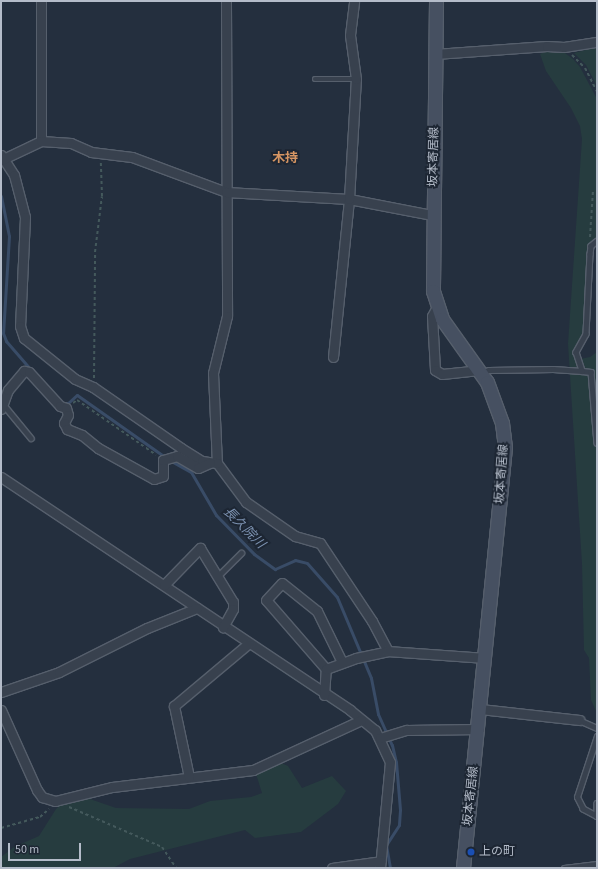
<!DOCTYPE html>
<meta charset="utf-8">
<style>
body{margin:0}
#map{position:relative;width:598px;height:869px;overflow:hidden;background:#242f3e;font-family:"Source Sans 3","Noto Sans JP",sans-serif}
div>[style]{position:absolute}
.green>*{inset:0;background:#263c3f}
.stream>*{height:3px;margin:-1.5px;padding:0 1.5px;transform-origin:1.5px;border-radius:1.5px;background:#394c67}
.path>*{height:2px;margin-top:-1px;transform-origin:0;background:repeating-linear-gradient(90deg,#44595c 0 3px,transparent 0 6px)}
.roads{filter:drop-shadow(1px 0 #565f6c) drop-shadow(-1px 0 #565f6c) drop-shadow(0 1px #565f6c) drop-shadow(0 -1px #565f6c)}
.service>*{height:4.5px;margin:-2.25px;padding:0 2.25px;transform-origin:2.25px;border-radius:2.25px;background:#38414e}
.minor>*{height:9px;margin:-4.5px;padding:0 4.5px;transform-origin:4.5px;border-radius:4.5px;background:#38414e}
.secondary>*{height:13px;margin:-6.5px;padding:0 6.5px;transform-origin:6.5px;border-radius:6.5px;background:#465061}
.dots>*{width:11px;height:11px;translate:-50% -50%;box-sizing:border-box;border:2px solid #1d2633;border-radius:50%}
span{translate:-50% -50%;white-space:nowrap;text-align:center;line-height:1.15;-webkit-text-stroke:4px #1d2633;paint-order:stroke}
.street-label{font-size:12px;color:#b4bcc9}
.poi-label{font-size:12px;color:#b4bcc9}
.left{translate:0 -50%;text-align:left}
.neighbourhood-label{font-size:13px;color:#d59563;font-weight:700}
.water-label{font-size:13px;color:#7c92b1;font-style:italic}
.frame{position:absolute;inset:0;border:2px solid #b4bcc9;pointer-events:none}
.scale{position:absolute;left:8px;top:843px;width:73px;height:18px;box-sizing:border-box;border:2px solid #b4bcc9;border-top:0;padding-left:5px;font-size:12px;line-height:14px;white-space:nowrap;color:#b4bcc9;-webkit-text-stroke:3px #1d2633;paint-order:stroke}
</style>
<div id="map">
<div class="green">
<div style="clip-path:polygon(597px 47px,597px 86px,586px 65px,574px 53px)"></div>
<div style="clip-path:polygon(546px 51px,565px 53px,573px 59px,580px 67px,597px 99px,597px 238px,587px 252px,584px 335px,576px 346px,580px 359px,590px 357px,597px 352px,597px 713px,591px 700px,589px 658px,584px 650px,582px 564px,568px 344px,582px 139px,580px 126px,571px 108px,546px 71px,540px 54px)"></div>
<div style="clip-path:polygon(279px 762px,288px 766px,302px 788px,332px 776px,346px 791px,338px 804px,301px 832px,255px 838px,245px 830px,130px 859px,113px 868px,1px 868px,1px 857px,14px 847px,39px 836px,56px 809px,63px 803px,87px 798px,116px 808px,189px 809px,210px 801px,251px 797px,262px 793px,256px 774px)"></div>
</div>
<div class="stream">
<div style="left:1px;top:196px;width:41px;rotate:78.7deg"></div>
<div style="left:9px;top:236px;width:97px;rotate:93.5deg"></div>
<div style="left:3px;top:333px;width:9px;rotate:69deg"></div>
<div style="left:6px;top:341px;width:37px;rotate:49deg"></div>
<div style="left:61px;top:403px;width:7px"></div>
<div style="left:68px;top:403px;width:12px;rotate:-42deg"></div>
<div style="left:77px;top:395px;width:108px;rotate:35.2deg"></div>
<div style="left:171px;top:461px;width:23px;rotate:29deg"></div>
<div style="left:191px;top:472px;width:50px;rotate:59.8deg"></div>
<div style="left:216px;top:515px;width:54px;rotate:45.7deg"></div>
<div style="left:254px;top:554px;width:26px;rotate:36deg"></div>
<div style="left:275px;top:569px;width:22px;rotate:-24deg"></div>
<div style="left:295px;top:560px;width:12px;rotate:14deg"></div>
<div style="left:307px;top:563px;width:45px;rotate:48.6deg"></div>
<div style="left:337px;top:597px;width:88px;rotate:67.2deg"></div>
<div style="left:371px;top:678px;width:37px;rotate:79deg"></div>
<div style="left:378px;top:714px;width:34px;rotate:66deg"></div>
<div style="left:392px;top:745px;width:17px;rotate:77deg"></div>
<div style="left:396px;top:762px;width:48px;rotate:85.2deg"></div>
<div style="left:400px;top:810px;width:15px;rotate:94deg"></div>
<div style="left:399px;top:825px;width:24px;rotate:123deg"></div>
<div style="left:386px;top:845px;width:23px;rotate:80deg"></div>
</div>
<div class="path">
<div style="left:572px;top:55px;width:18px;rotate:45deg"></div>
<div style="left:585px;top:68px;width:27px;rotate:63deg"></div>
<div style="left:590px;top:237px;width:46px;rotate:-86.3deg"></div>
<div style="left:94px;top:378px;width:126px;rotate:-89.5deg"></div>
<div style="left:95px;top:252px;width:56px;rotate:-82.9deg"></div>
<div style="left:102px;top:196px;width:35px;rotate:-92deg"></div>
<div style="left:73px;top:403px;width:5px;rotate:-37deg"></div>
<div style="left:77px;top:400px;width:96px;rotate:34.8deg"></div>
<div style="left:69px;top:807px;width:101px;rotate:23.3deg"></div>
<div style="left:162px;top:847px;width:25px;rotate:56deg"></div>
<div style="left:1px;top:828px;width:41px;rotate:-15.8deg"></div>
<div style="left:40px;top:817px;width:12px;rotate:-42deg"></div>
</div>
<div class="roads">
<div class="service">
<div style="left:315px;top:79px;width:41px"></div>
<div style="left:597px;top:241px;width:8px;rotate:140deg"></div>
<div style="left:591px;top:246px;width:8px;rotate:97deg"></div>
<div style="left:590px;top:254px;width:80px;rotate:92.9deg"></div>
<div style="left:586px;top:334px;width:21px;rotate:119deg"></div>
<div style="left:576px;top:352px;width:20px;rotate:72deg"></div>
<div style="left:582px;top:371px;width:9px;rotate:6deg"></div>
<div style="left:591px;top:372px;width:71px;rotate:85.2deg"></div>
<div style="left:483px;top:372px;width:6px;rotate:-18deg"></div>
<div style="left:489px;top:370px;width:64px;rotate:-0.9deg"></div>
<div style="left:553px;top:369px;width:29px;rotate:4deg"></div>
<div style="left:3px;top:404px;width:44px;rotate:50.5deg"></div>
<div style="left:217px;top:577px;width:34px;rotate:-45deg"></div>
<div style="left:579px;top:720px;width:20px;rotate:24deg"></div>
<div style="left:597px;top:803px;width:13px;rotate:90deg"></div>
<div style="left:596px;top:816px;width:15px;rotate:-152deg"></div>
<div style="left:583px;top:809px;width:13px;rotate:-117deg"></div>
<div style="left:577px;top:797px;width:64px;rotate:-71.8deg"></div>
<div style="left:564px;top:868px;width:33px;rotate:-7deg"></div>
</div>
<div class="minor">
<div style="left:226px;top:1px;width:315px;rotate:89.8deg"></div>
<div style="left:227px;top:316px;width:59px;rotate:103.8deg"></div>
<div style="left:213px;top:373px;width:90px;rotate:87.5deg"></div>
<div style="left:217px;top:463px;width:49px;rotate:53.4deg"></div>
<div style="left:246px;top:502px;width:60px;rotate:34.8deg"></div>
<div style="left:295px;top:536px;width:26px;rotate:16deg"></div>
<div style="left:320px;top:543px;width:94px;rotate:56.3deg"></div>
<div style="left:372px;top:621px;width:34px;rotate:62deg"></div>
<div style="left:435px;top:54px;width:112px;rotate:-4.1deg"></div>
<div style="left:547px;top:46px;width:17px;rotate:3deg"></div>
<div style="left:564px;top:47px;width:33px;rotate:-9deg"></div>
<div style="left:41px;top:141px;width:140px;rotate:-90deg"></div>
<div style="left:1px;top:155px;width:24px;rotate:57deg"></div>
<div style="left:14px;top:175px;width:43px;rotate:75.3deg"></div>
<div style="left:25px;top:217px;width:109px;rotate:92.6deg"></div>
<div style="left:20px;top:326px;width:13px;rotate:72deg"></div>
<div style="left:24px;top:338px;width:65px;rotate:38.8deg"></div>
<div style="left:75px;top:379px;width:20px;rotate:24deg"></div>
<div style="left:93px;top:387px;width:107px;rotate:34.7deg"></div>
<div style="left:181px;top:448px;width:25px;rotate:32deg"></div>
<div style="left:202px;top:461px;width:15px;rotate:8deg"></div>
<div style="left:1px;top:160px;width:44px;rotate:-25.4deg"></div>
<div style="left:41px;top:141px;width:30px;rotate:4deg"></div>
<div style="left:71px;top:143px;width:22px;rotate:24deg"></div>
<div style="left:91px;top:152px;width:41px;rotate:7deg"></div>
<div style="left:132px;top:157px;width:100px;rotate:20.4deg"></div>
<div style="left:226px;top:192px;width:123px;rotate:3.3deg"></div>
<div style="left:349px;top:199px;width:85px;rotate:10.9deg"></div>
<div style="left:437px;top:307px;width:10px;rotate:119deg"></div>
<div style="left:432px;top:316px;width:54px;rotate:86.8deg"></div>
<div style="left:435px;top:370px;width:8px;rotate:30deg"></div>
<div style="left:442px;top:374px;width:37px;rotate:-6deg"></div>
<div style="left:333px;top:357px;width:159px;rotate:-84.2deg"></div>
<div style="left:349px;top:199px;width:120px;rotate:-86.7deg"></div>
<div style="left:356px;top:79px;width:44px;rotate:-97.8deg"></div>
<div style="left:350px;top:35px;width:34px;rotate:-83deg"></div>
<div style="left:1px;top:409px;width:20px;rotate:-70deg"></div>
<div style="left:8px;top:390px;width:25px;rotate:-50deg"></div>
<div style="left:24px;top:371px;width:5px;rotate:11deg"></div>
<div style="left:29px;top:372px;width:46px;rotate:47.6deg"></div>
<div style="left:60px;top:406px;width:6px;rotate:18deg"></div>
<div style="left:66px;top:408px;width:7px;rotate:74deg"></div>
<div style="left:68px;top:415px;width:9px;rotate:117deg"></div>
<div style="left:64px;top:423px;width:7px;rotate:63deg"></div>
<div style="left:67px;top:429px;width:16px;rotate:22deg"></div>
<div style="left:82px;top:435px;width:21px;rotate:39deg"></div>
<div style="left:98px;top:448px;width:64px;rotate:29deg"></div>
<div style="left:154px;top:479px;width:9px;rotate:-18deg"></div>
<div style="left:163px;top:476px;width:16px;rotate:-90deg"></div>
<div style="left:163px;top:460px;width:15px;rotate:-16deg"></div>
<div style="left:177px;top:456px;width:24px;rotate:30deg"></div>
<div style="left:198px;top:468px;width:13px;rotate:-23deg"></div>
<div style="left:1px;top:477px;width:420px;rotate:33.7deg"></div>
<div style="left:350px;top:710px;width:32px;rotate:39deg"></div>
<div style="left:375px;top:730px;width:35px;rotate:65deg"></div>
<div style="left:390px;top:762px;width:106px;rotate:95.4deg"></div>
<div style="left:164px;top:585px;width:52px;rotate:-45.8deg"></div>
<div style="left:200px;top:548px;width:63px;rotate:58.6deg"></div>
<div style="left:233px;top:602px;width:7px;rotate:90deg"></div>
<div style="left:233px;top:609px;width:21px;rotate:119deg"></div>
<div style="left:326px;top:669px;width:91px;rotate:-131deg"></div>
<div style="left:266px;top:600px;width:23px;rotate:-47deg"></div>
<div style="left:282px;top:583px;width:45px;rotate:38.7deg"></div>
<div style="left:317px;top:611px;width:57px;rotate:63.9deg"></div>
<div style="left:1px;top:692px;width:61px;rotate:-19deg"></div>
<div style="left:59px;top:672px;width:98px;rotate:-26.6deg"></div>
<div style="left:147px;top:628px;width:54px;rotate:-21.8deg"></div>
<div style="left:324px;top:695px;width:26px;rotate:-86deg"></div>
<div style="left:326px;top:669px;width:32px;rotate:-20deg"></div>
<div style="left:356px;top:658px;width:33px;rotate:-12deg"></div>
<div style="left:388px;top:651px;width:97px;rotate:4.1deg"></div>
<div style="left:480px;top:709px;width:100px;rotate:6.3deg"></div>
<div style="left:1px;top:710px;width:88px;rotate:65.8deg"></div>
<div style="left:37px;top:790px;width:9px;rotate:54deg"></div>
<div style="left:42px;top:797px;width:14px;rotate:17deg"></div>
<div style="left:55px;top:801px;width:59px;rotate:-13.8deg"></div>
<div style="left:112px;top:787px;width:142px;rotate:-6.9deg"></div>
<div style="left:253px;top:770px;width:119px;rotate:-24.8deg"></div>
<div style="left:380px;top:738px;width:28px;rotate:-17deg"></div>
<div style="left:407px;top:730px;width:72px;rotate:-0.8deg"></div>
<div style="left:189px;top:777px;width:73px;rotate:-101.9deg"></div>
<div style="left:174px;top:706px;width:97px;rotate:-40deg"></div>
<div style="left:332px;top:868px;width:49px;rotate:-8.1deg"></div>
</div>
<div class="secondary">
<div style="left:436px;top:1px;width:290px;rotate:90.6deg"></div>
<div style="left:433px;top:291px;width:29px;rotate:72deg"></div>
<div style="left:442px;top:319px;width:77px;rotate:54.5deg"></div>
<div style="left:487px;top:382px;width:44px;rotate:69.9deg"></div>
<div style="left:502px;top:423px;width:24px;rotate:83deg"></div>
<div style="left:505px;top:447px;width:423px;rotate:95.7deg"></div>
</div>
</div>
<div class="dots">
<div style="left:471px;top:852px;background:#1a4fb4"></div>
</div>
<div class="street-label">
<span style="left:434px;top:157px;rotate:-89deg">坂本寄居線</span>
<span style="left:502px;top:474px;rotate:-86deg">坂本寄居線</span>
<span style="left:471px;top:796px;rotate:-84deg">坂本寄居線</span>
</div>
<div class="poi-label">
<span class="left" style="left:479px;top:852px">上の町</span>
</div>
<div class="neighbourhood-label">
<span style="left:285px;top:158px">木持</span>
</div>
<div class="water-label">
<span style="left:244px;top:528px;rotate:45deg">長久院川</span>
</div>
<div class="frame"></div>
<div class="scale">50 m</div>
</div>
